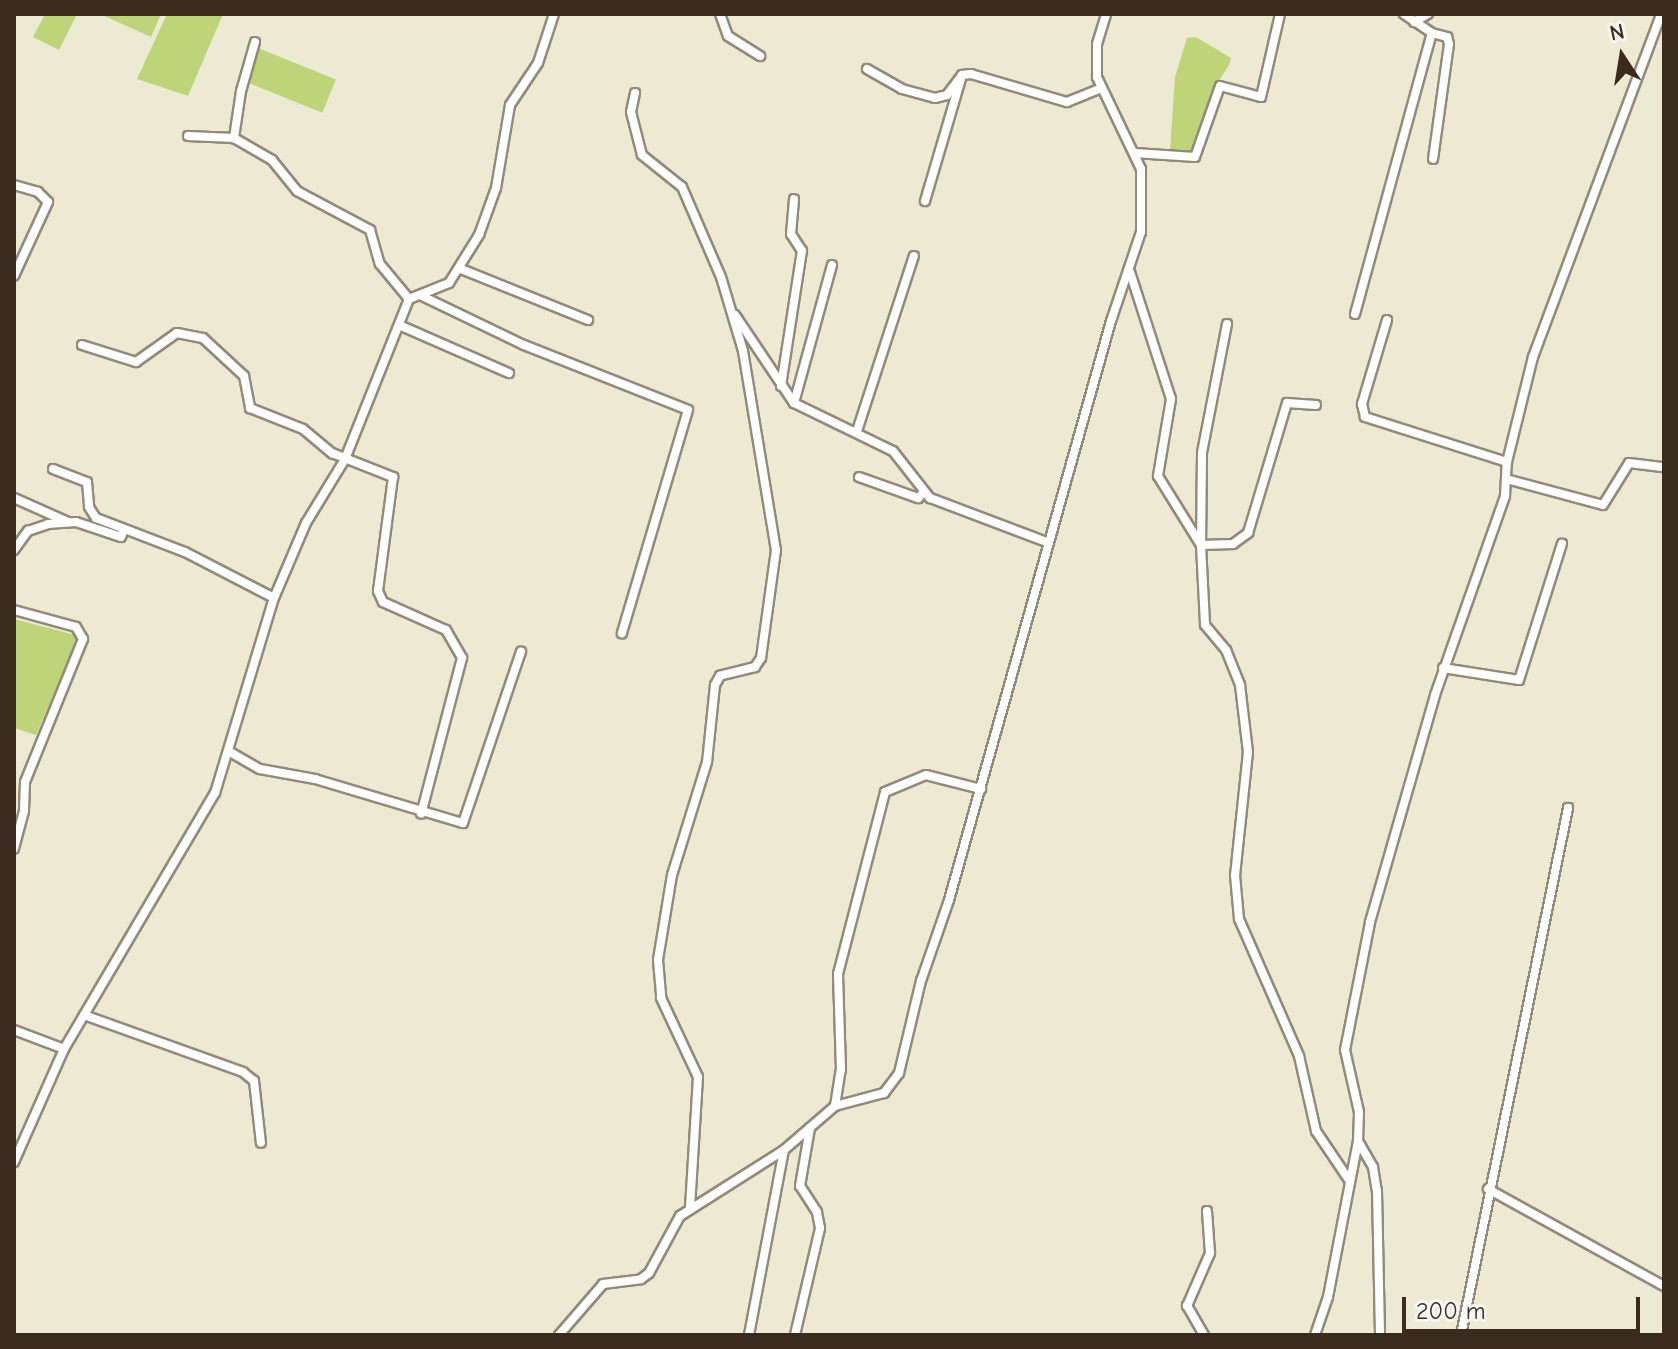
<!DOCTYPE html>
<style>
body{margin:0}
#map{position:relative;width:1678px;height:1349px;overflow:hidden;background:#edead4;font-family:"Comic Neue",sans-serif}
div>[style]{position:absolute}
.green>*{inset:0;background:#bed478;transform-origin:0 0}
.roads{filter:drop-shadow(2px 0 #948a79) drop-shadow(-2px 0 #948a79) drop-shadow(0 2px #948a79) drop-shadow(0 -2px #948a79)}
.street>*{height:8px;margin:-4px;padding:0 4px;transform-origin:4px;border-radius:4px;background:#fff}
span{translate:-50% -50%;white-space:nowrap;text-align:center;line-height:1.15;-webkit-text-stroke:6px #f6f6f2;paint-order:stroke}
.frame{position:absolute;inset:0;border:16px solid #3b2a1e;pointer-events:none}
.north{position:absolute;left:1582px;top:16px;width:80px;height:80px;-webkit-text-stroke:6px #f6f6f2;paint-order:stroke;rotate:348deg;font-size:22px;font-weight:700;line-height:32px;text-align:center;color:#3b2a1e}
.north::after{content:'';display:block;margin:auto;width:28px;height:36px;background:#3b2a1e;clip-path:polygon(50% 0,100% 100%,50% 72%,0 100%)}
.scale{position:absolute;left:1402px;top:1297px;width:238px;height:36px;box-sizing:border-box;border:4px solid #3b2a1e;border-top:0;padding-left:10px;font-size:24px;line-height:28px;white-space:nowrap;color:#3b2a1e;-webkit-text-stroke:6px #f6f6f2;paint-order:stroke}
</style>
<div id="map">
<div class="green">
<div style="clip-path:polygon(45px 14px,77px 14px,59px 50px,33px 37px)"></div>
<div style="clip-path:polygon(100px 14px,161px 14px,151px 37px)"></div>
<div style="clip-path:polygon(167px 14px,223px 14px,188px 96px,137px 79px)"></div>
<div style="clip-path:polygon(1196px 37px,1231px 58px,1230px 63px,1216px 86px,1194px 154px,1170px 151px,1175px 77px,1187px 38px)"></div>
<div style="left:258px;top:48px;width:84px;height:36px;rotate:22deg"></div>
<div style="clip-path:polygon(14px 619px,79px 636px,36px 735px,14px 728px)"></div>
</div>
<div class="roads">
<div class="street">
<div style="left:720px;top:14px;width:23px;rotate:70deg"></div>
<div style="left:728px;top:36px;width:38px;rotate:32deg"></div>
<div style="left:1414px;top:22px;width:16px;rotate:-30deg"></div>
<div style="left:1432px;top:33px;width:16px;rotate:15deg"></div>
<div style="left:1447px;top:37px;width:7px;rotate:74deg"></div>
<div style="left:1449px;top:44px;width:116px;rotate:97.9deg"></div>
<div style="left:255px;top:42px;width:51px;rotate:105.9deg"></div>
<div style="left:241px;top:91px;width:48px;rotate:98.5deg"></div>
<div style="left:234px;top:138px;width:44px;rotate:30.1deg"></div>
<div style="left:272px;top:160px;width:40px;rotate:51deg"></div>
<div style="left:297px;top:191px;width:83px;rotate:28.1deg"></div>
<div style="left:370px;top:230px;width:35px;rotate:74deg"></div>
<div style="left:380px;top:264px;width:45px;rotate:50.4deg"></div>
<div style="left:867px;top:69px;width:40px;rotate:29.7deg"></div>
<div style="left:902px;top:89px;width:34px;rotate:15deg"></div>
<div style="left:935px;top:98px;width:12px;rotate:-14deg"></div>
<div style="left:947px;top:95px;width:25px;rotate:-53deg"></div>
<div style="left:962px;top:75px;width:9px;rotate:-6deg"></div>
<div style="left:971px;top:74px;width:100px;rotate:16.3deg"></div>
<div style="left:1067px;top:102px;width:35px;rotate:-22deg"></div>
<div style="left:635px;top:93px;width:19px;rotate:102deg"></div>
<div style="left:631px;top:112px;width:44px;rotate:75.7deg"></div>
<div style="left:642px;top:155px;width:51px;rotate:38.7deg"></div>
<div style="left:682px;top:187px;width:98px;rotate:66.6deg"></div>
<div style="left:721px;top:277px;width:77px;rotate:73.4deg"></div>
<div style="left:743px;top:351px;width:202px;rotate:80.6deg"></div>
<div style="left:776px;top:550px;width:109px;rotate:97.9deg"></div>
<div style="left:761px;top:658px;width:11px;rotate:124deg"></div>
<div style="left:755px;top:667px;width:36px;rotate:166deg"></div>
<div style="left:720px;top:676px;width:10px;rotate:119deg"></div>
<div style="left:715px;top:685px;width:77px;rotate:95.9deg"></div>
<div style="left:707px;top:762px;width:118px;rotate:107.2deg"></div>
<div style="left:672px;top:875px;width:86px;rotate:99.4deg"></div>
<div style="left:658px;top:960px;width:38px;rotate:85deg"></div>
<div style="left:661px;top:998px;width:87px;rotate:64.9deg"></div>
<div style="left:698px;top:1077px;width:131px;rotate:93.5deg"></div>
<div style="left:188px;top:136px;width:46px;rotate:2.5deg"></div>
<div style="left:1135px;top:153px;width:60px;rotate:3.8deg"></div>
<div style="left:1195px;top:157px;width:75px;rotate:-70.6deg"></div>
<div style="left:1220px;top:86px;width:42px;rotate:15deg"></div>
<div style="left:1261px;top:97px;width:85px;rotate:-77.1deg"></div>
<div style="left:14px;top:185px;width:25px;rotate:16deg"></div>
<div style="left:38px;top:192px;width:14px;rotate:45deg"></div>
<div style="left:48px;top:202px;width:81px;rotate:114.7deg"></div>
<div style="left:925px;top:201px;width:127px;rotate:-73.6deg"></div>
<div style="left:461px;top:269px;width:137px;rotate:21.9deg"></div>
<div style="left:1130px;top:272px;width:133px;rotate:72.1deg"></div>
<div style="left:1171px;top:399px;width:78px;rotate:99.6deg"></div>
<div style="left:1158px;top:476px;width:81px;rotate:58.1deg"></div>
<div style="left:1201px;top:545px;width:80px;rotate:87.1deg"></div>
<div style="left:1205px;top:625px;width:33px;rotate:50deg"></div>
<div style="left:1226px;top:650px;width:38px;rotate:68deg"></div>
<div style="left:1240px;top:685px;width:67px;rotate:83.2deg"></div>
<div style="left:1248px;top:752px;width:124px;rotate:96deg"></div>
<div style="left:1235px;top:875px;width:44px;rotate:84.8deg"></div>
<div style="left:1239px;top:919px;width:150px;rotate:66.3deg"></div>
<div style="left:1299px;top:1056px;width:77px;rotate:77.2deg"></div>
<div style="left:1316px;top:1131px;width:59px;rotate:56deg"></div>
<div style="left:422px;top:296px;width:113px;rotate:25.7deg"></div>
<div style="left:524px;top:345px;width:176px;rotate:21.6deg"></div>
<div style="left:688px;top:410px;width:233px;rotate:106.5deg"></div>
<div style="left:1355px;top:314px;width:291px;rotate:-74.7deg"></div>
<div style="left:1432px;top:33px;width:34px;rotate:-146deg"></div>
<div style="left:735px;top:315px;width:106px;rotate:56.2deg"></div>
<div style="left:794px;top:403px;width:110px;rotate:25.9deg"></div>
<div style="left:893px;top:451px;width:60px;rotate:51.8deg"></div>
<div style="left:930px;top:498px;width:127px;rotate:20.7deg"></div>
<div style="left:1387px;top:320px;width:88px;rotate:106.6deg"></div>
<div style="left:1362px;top:404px;width:13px;rotate:77deg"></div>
<div style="left:1365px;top:417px;width:149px;rotate:17.6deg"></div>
<div style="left:1227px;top:324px;width:131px;rotate:101deg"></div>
<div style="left:1202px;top:453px;width:92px;rotate:90.6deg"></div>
<div style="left:1201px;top:545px;width:32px;rotate:-2deg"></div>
<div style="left:1233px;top:544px;width:19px;rotate:-36deg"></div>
<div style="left:1248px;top:533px;width:136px;rotate:-73.3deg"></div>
<div style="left:1287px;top:403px;width:29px;rotate:4deg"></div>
<div style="left:399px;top:325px;width:120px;rotate:23.6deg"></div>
<div style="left:82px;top:345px;width:57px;rotate:17.5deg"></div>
<div style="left:136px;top:362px;width:50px;rotate:-35.3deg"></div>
<div style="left:177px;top:333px;width:26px;rotate:11deg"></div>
<div style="left:203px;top:338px;width:56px;rotate:42.8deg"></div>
<div style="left:244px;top:376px;width:33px;rotate:79deg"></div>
<div style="left:250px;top:408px;width:57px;rotate:21.6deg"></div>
<div style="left:303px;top:429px;width:38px;rotate:40deg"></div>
<div style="left:332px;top:453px;width:66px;rotate:21.5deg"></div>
<div style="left:393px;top:477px;width:115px;rotate:97.5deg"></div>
<div style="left:378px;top:591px;width:12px;rotate:66deg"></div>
<div style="left:383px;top:602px;width:69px;rotate:24deg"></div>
<div style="left:446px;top:630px;width:32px;rotate:60deg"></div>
<div style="left:462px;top:658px;width:161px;rotate:104.7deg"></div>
<div style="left:781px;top:386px;width:137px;rotate:-81.2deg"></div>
<div style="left:802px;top:251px;width:20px;rotate:-123deg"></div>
<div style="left:791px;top:234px;width:35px;rotate:-85deg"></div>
<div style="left:794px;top:403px;width:143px;rotate:-74.6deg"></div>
<div style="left:857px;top:431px;width:184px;rotate:-72deg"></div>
<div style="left:53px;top:469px;width:36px;rotate:21deg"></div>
<div style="left:87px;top:482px;width:25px;rotate:85deg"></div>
<div style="left:89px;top:507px;width:13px;rotate:58deg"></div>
<div style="left:96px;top:518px;width:95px;rotate:20.9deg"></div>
<div style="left:185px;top:552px;width:100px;rotate:27.3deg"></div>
<div style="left:859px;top:477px;width:63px;rotate:19.6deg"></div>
<div style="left:918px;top:498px;width:8px;rotate:-45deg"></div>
<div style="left:1510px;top:480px;width:96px;rotate:15deg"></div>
<div style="left:1603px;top:505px;width:49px;rotate:-58.2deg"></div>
<div style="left:1629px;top:463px;width:35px;rotate:7deg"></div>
<div style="left:14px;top:498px;width:59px;rotate:24deg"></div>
<div style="left:14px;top:550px;width:24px;rotate:-54deg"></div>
<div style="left:28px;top:531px;width:21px;rotate:-19deg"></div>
<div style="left:48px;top:524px;width:28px;rotate:-4deg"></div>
<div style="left:76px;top:522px;width:47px;rotate:18.4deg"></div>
<div style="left:121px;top:537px;width:8px;rotate:-67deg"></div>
<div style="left:14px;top:610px;width:64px;rotate:15.3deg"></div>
<div style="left:76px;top:627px;width:14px;rotate:60deg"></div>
<div style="left:83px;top:639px;width:154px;rotate:112.1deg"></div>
<div style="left:25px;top:782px;width:29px;rotate:92deg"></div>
<div style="left:24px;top:811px;width:39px;rotate:105deg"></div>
<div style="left:1443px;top:668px;width:77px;rotate:9deg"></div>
<div style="left:1519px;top:680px;width:143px;rotate:-72.5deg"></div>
<div style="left:230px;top:752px;width:34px;rotate:30deg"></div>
<div style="left:260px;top:769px;width:56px;rotate:10.3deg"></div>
<div style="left:315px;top:779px;width:154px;rotate:16.6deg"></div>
<div style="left:463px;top:823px;width:181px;rotate:-71.3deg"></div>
<div style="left:84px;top:1015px;width:169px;rotate:19.7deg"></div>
<div style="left:243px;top:1072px;width:14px;rotate:39deg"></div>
<div style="left:254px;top:1081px;width:62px;rotate:83.6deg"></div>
<div style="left:14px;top:1030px;width:53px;rotate:20.8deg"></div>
<div style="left:835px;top:1106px;width:36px;rotate:-81deg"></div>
<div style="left:841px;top:1070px;width:96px;rotate:-91.8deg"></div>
<div style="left:838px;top:974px;width:188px;rotate:-75.5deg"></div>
<div style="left:885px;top:792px;width:44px;rotate:-22.5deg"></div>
<div style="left:926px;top:775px;width:57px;rotate:14.3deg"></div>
<div style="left:1358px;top:1141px;width:29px;rotate:-88deg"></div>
<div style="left:1359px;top:1112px;width:64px;rotate:-102.7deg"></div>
<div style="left:1345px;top:1050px;width:130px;rotate:-78.9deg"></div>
<div style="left:1370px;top:922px;width:236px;rotate:-74deg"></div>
<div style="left:1435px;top:695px;width:211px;rotate:-70.6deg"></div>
<div style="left:1505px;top:496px;width:34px;rotate:-87deg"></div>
<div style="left:1507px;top:462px;width:108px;rotate:-76.1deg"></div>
<div style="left:1533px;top:357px;width:366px;rotate:-69.5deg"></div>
<div style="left:14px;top:1162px;width:124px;rotate:-66.1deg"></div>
<div style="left:64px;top:1049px;width:297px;rotate:-59.5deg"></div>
<div style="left:215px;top:793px;width:204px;rotate:-73.2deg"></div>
<div style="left:274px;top:598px;width:82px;rotate:-66.9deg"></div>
<div style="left:306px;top:523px;width:75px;rotate:-58.6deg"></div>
<div style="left:345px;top:459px;width:172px;rotate:-68.2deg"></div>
<div style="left:409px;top:299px;width:43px;rotate:-21.8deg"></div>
<div style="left:449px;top:283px;width:57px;rotate:-58deg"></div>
<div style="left:479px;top:235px;width:50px;rotate:-70.1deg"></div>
<div style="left:496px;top:188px;width:84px;rotate:-80.4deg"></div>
<div style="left:510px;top:105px;width:50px;rotate:-56.3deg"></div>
<div style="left:538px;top:63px;width:52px;rotate:-71.9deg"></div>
<div style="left:1488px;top:1189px;width:201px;rotate:28.9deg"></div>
<div style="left:559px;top:1335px;width:67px;rotate:-49.2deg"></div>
<div style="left:603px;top:1284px;width:38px;rotate:-7deg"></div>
<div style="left:641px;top:1279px;width:10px;rotate:-37deg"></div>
<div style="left:649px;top:1273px;width:65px;rotate:-61.5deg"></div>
<div style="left:680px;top:1216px;width:123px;rotate:-32.4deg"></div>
<div style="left:784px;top:1150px;width:67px;rotate:-40.8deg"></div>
<div style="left:835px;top:1106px;width:51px;rotate:-14.9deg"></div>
<div style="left:884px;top:1093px;width:25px;rotate:-53deg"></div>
<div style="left:899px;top:1073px;width:95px;rotate:-76.6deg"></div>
<div style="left:921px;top:981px;width:86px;rotate:-70.9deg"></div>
<div style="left:949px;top:900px;width:601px;rotate:-74.37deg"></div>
<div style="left:1111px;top:321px;width:94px;rotate:-71.4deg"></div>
<div style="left:1141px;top:232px;width:63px;rotate:-90deg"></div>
<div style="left:1141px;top:169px;width:102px;rotate:-115.6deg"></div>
<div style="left:1097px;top:77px;width:33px;rotate:-90deg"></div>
<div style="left:1097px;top:44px;width:31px;rotate:-73deg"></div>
<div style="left:749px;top:1335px;width:188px;rotate:-79.3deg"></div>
<div style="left:795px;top:1335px;width:110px;rotate:-76.8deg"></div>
<div style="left:820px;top:1228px;width:16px;rotate:-101deg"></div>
<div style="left:817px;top:1212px;width:31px;rotate:-123deg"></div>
<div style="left:800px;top:1186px;width:59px;rotate:-80.2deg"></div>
<div style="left:1204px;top:1335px;width:34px;rotate:-120deg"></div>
<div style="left:1187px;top:1306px;width:58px;rotate:-66.5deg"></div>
<div style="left:1210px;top:1253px;width:42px;rotate:-94.1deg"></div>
<div style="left:1315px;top:1335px;width:40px;rotate:-71.1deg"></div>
<div style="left:1328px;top:1297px;width:159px;rotate:-79.1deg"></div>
<div style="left:1358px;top:1141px;width:30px;rotate:60deg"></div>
<div style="left:1373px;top:1167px;width:24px;rotate:81deg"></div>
<div style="left:1377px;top:1191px;width:144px;rotate:88.8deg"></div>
<div style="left:1461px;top:1335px;width:538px;rotate:-78.52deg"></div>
</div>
</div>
<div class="frame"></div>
<div class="north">N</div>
<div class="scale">200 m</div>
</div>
